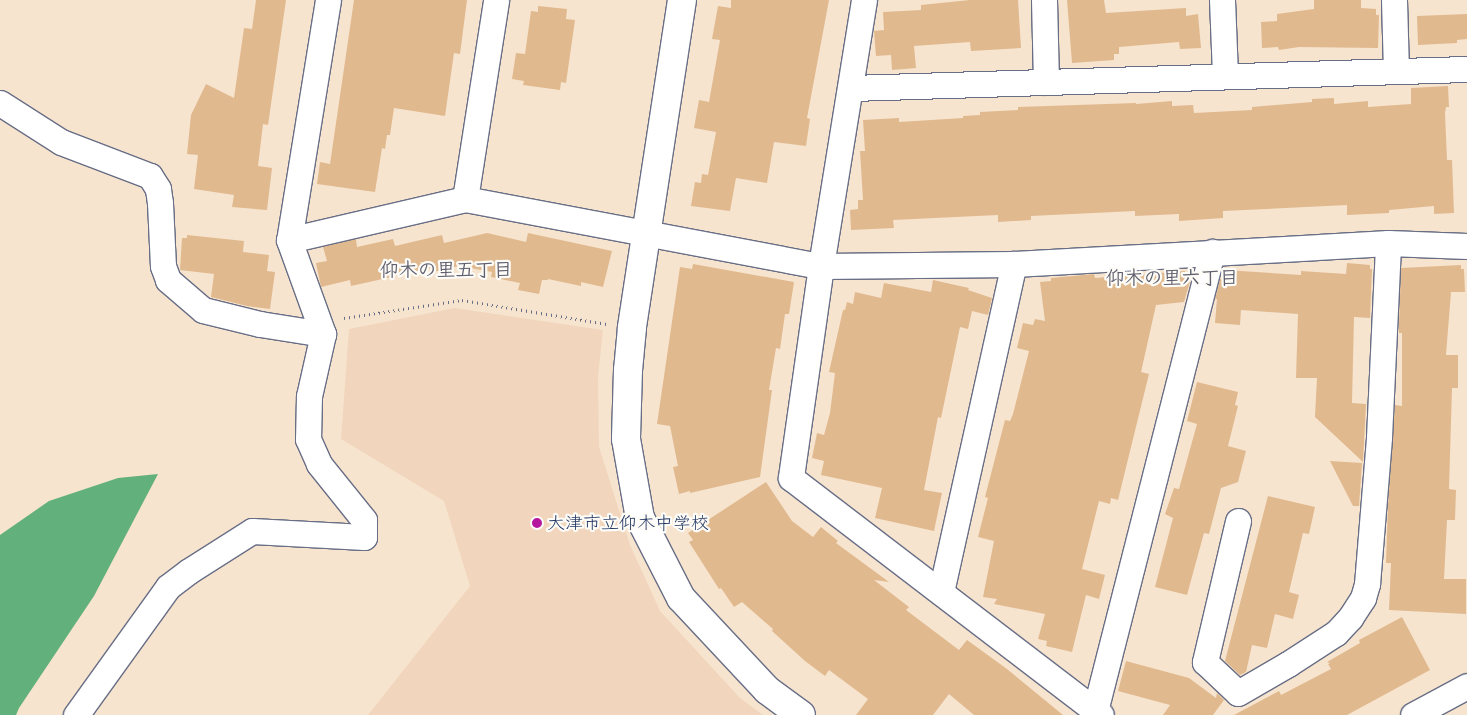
<!DOCTYPE html>
<meta charset="utf-8">
<style>
body{margin:0}
#map{position:relative;width:1467px;height:715px;overflow:hidden;background:#f7e4ce;font-family:"Shantell Sans","Klee One",sans-serif}
div>[style]{position:absolute}
.built>*{inset:0;background:#f1d5bd}
.forest>*{inset:0;background:#62b07b}
.building>*{inset:0;background:#e1b98f}
.path>*{height:3px;margin-top:-1.5px;transform-origin:0;background:repeating-linear-gradient(90deg,#686e85 0 1px,transparent 0 5px)}
.roads{filter:drop-shadow(1px 0 #686e85) drop-shadow(-1px 0 #686e85) drop-shadow(0 1px #686e85) drop-shadow(0 -1px #686e85)}
.minor>*{height:25px;margin:-12.5px;padding:0 12.5px;transform-origin:12.5px;border-radius:12.5px;background:#fff}
.tertiary>*{height:28px;margin:-14px;padding:0 14px;transform-origin:14px;border-radius:14px;background:#fff}
.dots>*{width:14px;height:14px;translate:-50% -50%;box-sizing:border-box;border:2px solid #fdfcf7;border-radius:50%}
span{translate:-50% -50%;white-space:nowrap;text-align:center;line-height:1.15;-webkit-text-stroke:4.5px #fdfcf7;paint-order:stroke}
.poi-label{font-size:18px;color:#1b2f5e}
.left{translate:0 -50%;text-align:left}
.neighbourhood-label{font-size:19px;color:#605f6f;font-weight:700}
</style>
<div id="map">
<div class="built">
<div style="clip-path:polygon(455px 308px,603px 330px,598px 377px,599px 447px,630px 545px,660px 611px,740px 698px,763px 715px,368px 715px,470px 586px,444px 501px,341px 439px,349px 329px)"></div>
</div>
<div class="forest">
<div style="clip-path:polygon(158px 474px,94px 596px,19px 708px,16px 715px,0 715px,0 535px,49px 501px,118px 478px)"></div>
</div>
<div class="building">
<div style="clip-path:polygon(256px 0,286px 0,268px 125px,263px 124px,258px 166px,272px 168px,267px 210px,232px 207px,234px 195px,194px 189px,198px 155px,187px 154px,191px 115px,206px 84px,234px 98px,244px 28px,252px 29px)"></div>
<div style="clip-path:polygon(354px 0,467px 0,460px 54px,454px 53px,445px 116px,394px 108px,390px 135px,387px 135px,385px 149px,382px 148px,375px 192px,317px 184px,320px 162px,330px 164px)"></div>
<div style="clip-path:polygon(731px 0,829px 0,807px 118px,810px 119px,806px 146px,774px 142px,767px 183px,736px 178px,730px 211px,691px 206px,695px 182px,701px 183px,702px 174px,708px 175px,716px 132px,694px 128px,699px 100px,709px 102px,720px 40px,712px 39px,718px 6px,731px 8px)"></div>
<div style="clip-path:polygon(970px 0,1018px 0,1021px 48px,971px 51px,970px 42px,914px 46px,916px 68px,892px 70px,891px 55px,876px 56px,874px 31px,884px 30px,883px 12px,921px 10px,921px 5px)"></div>
<div style="clip-path:polygon(1067px 0,1104px 0,1106px 13px,1186px 8px,1186px 16px,1198px 14px,1201px 48px,1180px 49px,1179px 42px,1119px 47px,1119px 54px,1114px 54px,1114px 60px,1072px 63px)"></div>
<div style="clip-path:polygon(1314px 0,1361px 0,1361px 8px,1376px 9px,1376px 15px,1379px 15px,1378px 48px,1299px 47px,1279px 50px,1278px 47px,1262px 48px,1261px 22px,1277px 21px,1277px 14px,1314px 9px)"></div>
<div style="clip-path:polygon(538px 6px,567px 9px,566px 19px,575px 20px,566px 83px,561px 82px,560px 90px,523px 85px,524px 81px,512px 79px,516px 53px,525px 54px,531px 11px,538px 12px)"></div>
<div style="clip-path:polygon(1467px 14px,1467px 39px,1457px 40px,1457px 43px,1418px 45px,1417px 16px)"></div>
<div style="clip-path:polygon(1448px 86px,1449px 107px,1446px 107px,1445px 113px,1447px 160px,1452px 160px,1454px 213px,1434px 214px,1434px 206px,1389px 210px,1389px 213px,1347px 215px,1347px 205px,1223px 211px,1223px 218px,1179px 221px,1179px 214px,1135px 216px,1135px 211px,1031px 216px,1031px 220px,998px 222px,998px 215px,893px 220px,894px 228px,851px 230px,850px 210px,858px 209px,858px 200px,863px 200px,860px 151px,865px 151px,863px 120px,899px 118px,899px 122px,963px 118px,963px 116px,980px 115px,980px 112px,1018px 110px,1018px 107px,1136px 103px,1136px 104px,1172px 101px,1172px 106px,1193px 105px,1194px 113px,1252px 110px,1252px 107px,1312px 102px,1312px 99px,1334px 98px,1334px 104px,1368px 101px,1368px 107px,1411px 104px,1411px 88px)"></div>
<div style="clip-path:polygon(487px 233px,526px 242px,528px 233px,612px 251px,603px 287px,581px 282px,581px 286px,548px 279px,548px 280px,542px 280px,539px 294px,518px 290px,520px 283px,491px 277px,492px 272px,459px 266px,433px 272px,432px 268px,351px 286px,350px 280px,321px 287px,316px 263px,327px 261px,323px 247px,356px 239px,357px 247px,393px 239px,395px 246px,442px 235px,444px 243px)"></div>
<div style="clip-path:polygon(187px 235px,244px 241px,243px 252px,269px 255px,267px 271px,275px 272px,270px 309px,247px 306px,211px 297px,214px 274px,180px 270px,182px 238px,187px 238px)"></div>
<div style="clip-path:polygon(1347px 263px,1370px 265px,1370px 269px,1372px 269px,1370px 318px,1354px 317px,1352px 403px,1366px 404px,1363px 462px,1315px 417px,1317px 378px,1296px 378px,1298px 314px,1241px 310px,1240px 325px,1215px 323px,1217px 299px,1215px 299px,1220px 279px,1225px 279px,1225px 270px,1301px 275px,1301px 271px,1346px 274px)"></div>
<div style="clip-path:polygon(693px 264px,794px 282px,789px 314px,785px 314px,780px 349px,776px 348px,769px 390px,772px 390px,760px 477px,690px 493px,690px 491px,679px 494px,673px 467px,678px 466px,670px 426px,657px 424px,680px 267px,692px 269px)"></div>
<div style="clip-path:polygon(1461px 265px,1461px 269px,1464px 269px,1465px 292px,1451px 292px,1446px 355px,1458px 355px,1458px 388px,1452px 388px,1449px 489px,1456px 490px,1455px 520px,1447px 520px,1444px 579px,1466px 579px,1466px 614px,1389px 610px,1391px 563px,1386px 563px,1388px 505px,1395px 405px,1402px 406px,1402px 333px,1399px 333px,1399px 324px,1401px 268px)"></div>
<div style="clip-path:polygon(1185px 271px,1185px 278px,1191px 278px,1184px 302px,1156px 305px,1141px 372px,1149px 374px,1118px 500px,1111px 498px,1110px 504px,1099px 501px,1082px 569px,1105px 575px,1099px 599px,1086px 595px,1072px 652px,1046px 646px,1047px 641px,1038px 639px,1045px 614px,994px 604px,997px 599px,983px 597px,994px 541px,978px 537px,988px 498px,985px 497px,1005px 420px,1010px 421px,1013px 414px,1029px 351px,1017px 348px,1023px 323px,1033px 325px,1035px 319px,1045px 321px,1040px 282px,1051px 281px,1051px 278px,1094px 274px,1095px 278px)"></div>
<div style="clip-path:polygon(933px 280px,969px 288px,968px 290px,992px 298px,988px 315px,972px 311px,968px 329px,960px 327px,941px 418px,938px 417px,924px 490px,942px 493px,934px 531px,875px 518px,882px 488px,821px 475px,824px 461px,812px 458px,817px 433px,824px 435px,830px 413px,835px 373px,829px 372px,843px 310px,845px 310px,847px 302px,853px 304px,855px 292px,881px 298px,884px 283px,931px 292px)"></div>
<div style="clip-path:polygon(1197px 382px,1238px 392px,1235px 405px,1238px 406px,1228px 446px,1246px 451px,1238px 482px,1221px 488px,1209px 534px,1204px 533px,1187px 595px,1155px 587px,1173px 518px,1165px 514px,1174px 488px,1179px 489px,1197px 424px,1187px 421px)"></div>
<div style="clip-path:polygon(1330px 461px,1362px 463px,1359px 506px,1353px 506px)"></div>
<div style="clip-path:polygon(766px 482px,792px 521px,813px 537px,821px 527px,838px 541px,836px 543px,889px 582px,874px 580px,909px 607px,906px 610px,959px 650px,967px 640px,1007px 669px,1063px 715px,974px 715px,949px 694px,933px 715px,856px 715px,868px 699px,829px 670px,825px 676px,805px 661px,772px 631px,773px 629px,742px 602px,734px 607px,721px 588px,719px 589px,689px 542px,693px 540px,688px 533px)"></div>
<div style="clip-path:polygon(1268px 496px,1315px 507px,1309px 534px,1303px 533px,1289px 592px,1299px 595px,1293px 619px,1275px 614px,1267px 648px,1252px 645px,1246px 672px,1240px 675px,1225px 661px)"></div>
<div style="clip-path:polygon(1402px 617px,1430px 670px,1347px 715px,1234px 715px,1279px 691px,1281px 695px,1331px 669px,1328px 664px,1330px 663px,1327px 662px,1360px 643px,1359px 640px)"></div>
<div style="clip-path:polygon(1126px 661px,1189px 678px,1216px 698px,1217px 693px,1224px 700px,1213px 715px,1163px 715px,1170px 705px,1118px 691px)"></div>
</div>
<div class="path">
<div style="left:344px;top:318px;width:119px;rotate:-8.7deg"></div>
<div style="left:462px;top:300px;width:147px;rotate:9.4deg"></div>
</div>
<div class="roads">
<div class="minor">
<div style="left:328px;top:0;width:243px;rotate:99.2deg"></div>
<div style="left:289px;top:240px;width:181px;rotate:-13.1deg"></div>
<div style="left:465px;top:199px;width:362px;rotate:10.7deg"></div>
<div style="left:821px;top:266px;width:193px;rotate:-0.6deg"></div>
<div style="left:1014px;top:264px;width:375px;rotate:-3.2deg"></div>
<div style="left:1388px;top:243px;width:79px;rotate:2.2deg"></div>
<div style="left:864px;top:0;width:269px;rotate:99.2deg"></div>
<div style="left:821px;top:266px;width:214px;rotate:98.1deg"></div>
<div style="left:791px;top:478px;width:390px;rotate:37.4deg"></div>
<div style="left:1044px;top:0;width:82px;rotate:88.6deg"></div>
<div style="left:1222px;top:0;width:76px;rotate:87.7deg"></div>
<div style="left:1394px;top:0;width:70px;rotate:88.4deg"></div>
<div style="left:851px;top:88px;width:616px;rotate:-1.77deg"></div>
<div style="left:0;top:103px;width:72px;rotate:32.6deg"></div>
<div style="left:61px;top:142px;width:95px;rotate:20.9deg"></div>
<div style="left:150px;top:176px;width:15px;rotate:58deg"></div>
<div style="left:158px;top:189px;width:14px;rotate:82deg"></div>
<div style="left:160px;top:203px;width:63px;rotate:87.3deg"></div>
<div style="left:163px;top:266px;width:15px;rotate:70deg"></div>
<div style="left:168px;top:280px;width:46px;rotate:40.6deg"></div>
<div style="left:203px;top:310px;width:59px;rotate:13.8deg"></div>
<div style="left:260px;top:324px;width:64px;rotate:9deg"></div>
<div style="left:323px;top:334px;width:64px;rotate:102.7deg"></div>
<div style="left:309px;top:396px;width:43px;rotate:91.3deg"></div>
<div style="left:308px;top:439px;width:27px;rotate:66deg"></div>
<div style="left:319px;top:464px;width:72px;rotate:51.2deg"></div>
<div style="left:364px;top:520px;width:17px;rotate:90deg"></div>
<div style="left:364px;top:537px;width:112px;rotate:-176.9deg"></div>
<div style="left:252px;top:531px;width:75px;rotate:147.6deg"></div>
<div style="left:189px;top:571px;width:26px;rotate:143deg"></div>
<div style="left:168px;top:587px;width:158px;rotate:125.7deg"></div>
<div style="left:465px;top:199px;width:201px;rotate:-81.1deg"></div>
<div style="left:289px;top:240px;width:100px;rotate:70.1deg"></div>
<div style="left:1238px;top:521px;width:145px;rotate:103.2deg"></div>
<div style="left:1205px;top:662px;width:45px;rotate:43.2deg"></div>
<div style="left:1238px;top:693px;width:58px;rotate:-30.1deg"></div>
<div style="left:1288px;top:664px;width:57px;rotate:-32.9deg"></div>
<div style="left:1336px;top:633px;width:21px;rotate:-47deg"></div>
<div style="left:1350px;top:618px;width:24px;rotate:-57deg"></div>
<div style="left:1363px;top:598px;width:15px;rotate:-74deg"></div>
<div style="left:1367px;top:584px;width:147px;rotate:-85.3deg"></div>
<div style="left:1379px;top:437px;width:194px;rotate:-87.3deg"></div>
<div style="left:941px;top:592px;width:336px;rotate:-77.5deg"></div>
<div style="left:1094px;top:715px;width:478px;rotate:-75.7deg"></div>
<div style="left:1413px;top:715px;width:61px;rotate:-28.2deg"></div>
</div>
<div class="tertiary">
<div style="left:682px;top:0;width:332px;rotate:98.7deg"></div>
<div style="left:632px;top:328px;width:42px;rotate:95.4deg"></div>
<div style="left:628px;top:370px;width:69px;rotate:91.7deg"></div>
<div style="left:626px;top:439px;width:80px;rotate:80deg"></div>
<div style="left:640px;top:518px;width:90px;rotate:62.9deg"></div>
<div style="left:681px;top:598px;width:126px;rotate:46.9deg"></div>
<div style="left:767px;top:690px;width:42px;rotate:36.3deg"></div>
</div>
</div>
<div class="dots">
<div style="left:537px;top:523px;background:#b5179e"></div>
</div>
<div class="poi-label">
<span class="left" style="left:547px;top:523px">大津市立仰木中学校</span>
</div>
<div class="neighbourhood-label">
<span style="left:446px;top:270px">仰木の里五丁目</span>
<span style="left:1172px;top:278px">仰木の里六丁目</span>
</div>
</div>
